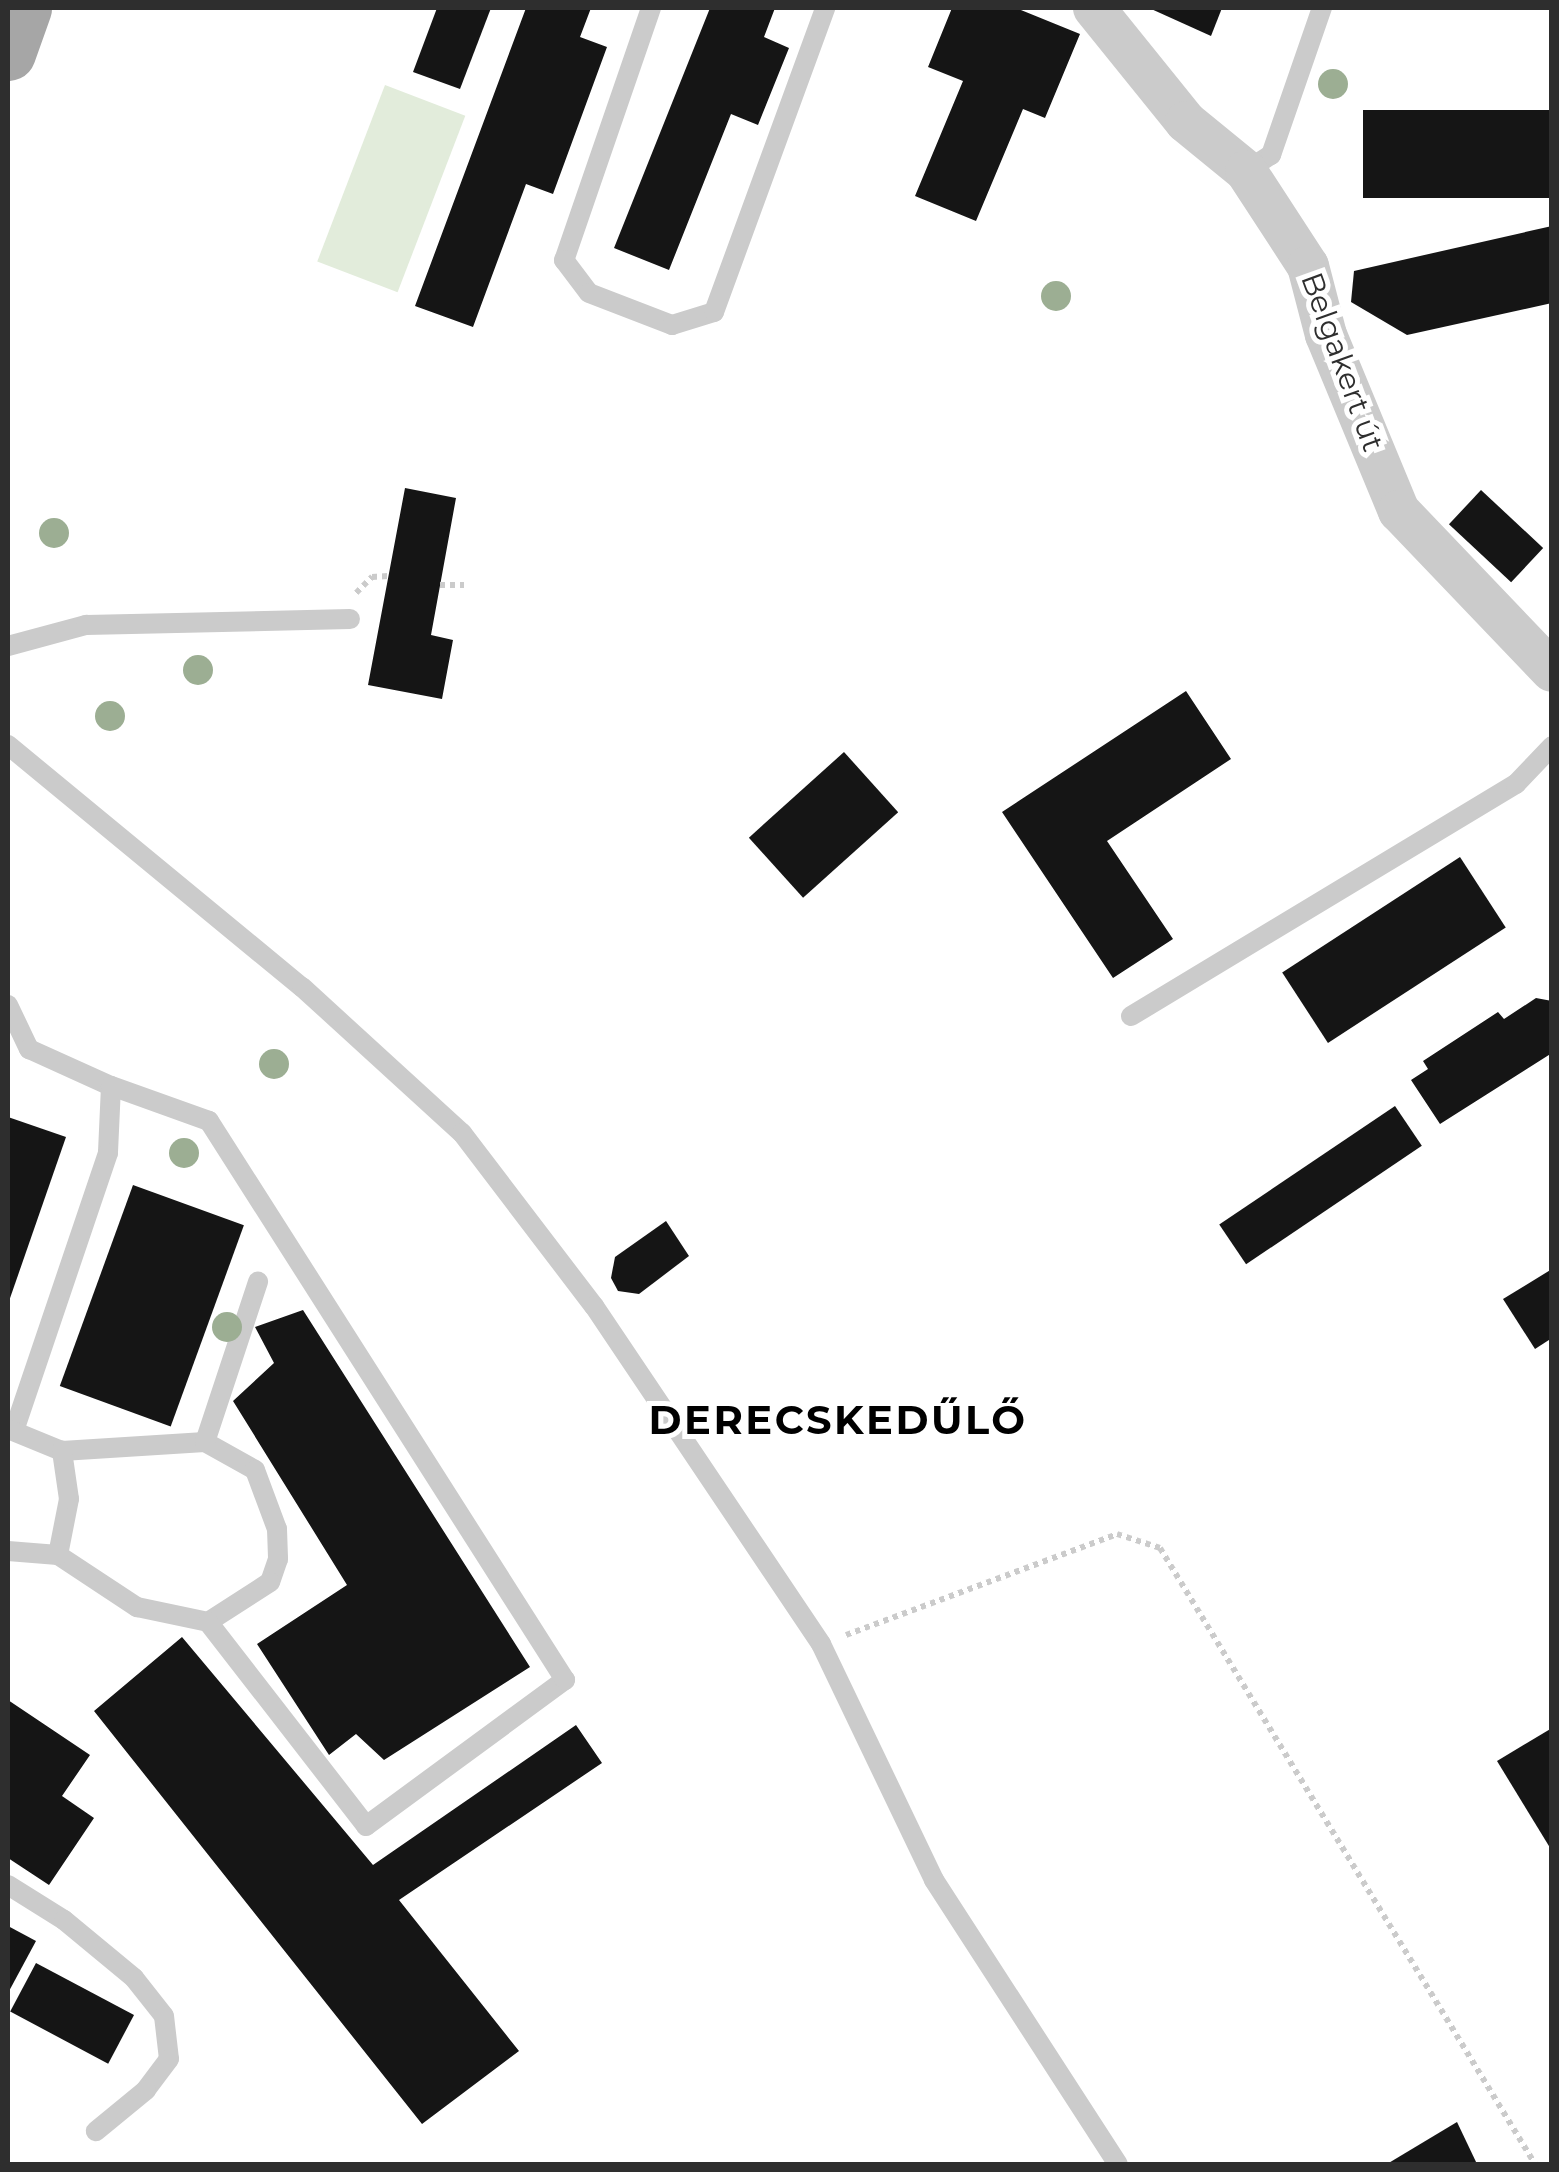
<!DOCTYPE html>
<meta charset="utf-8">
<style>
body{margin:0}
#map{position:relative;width:1559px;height:2172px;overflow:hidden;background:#fff;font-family:Montserrat,sans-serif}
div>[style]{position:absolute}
.green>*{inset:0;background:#e2ecdb;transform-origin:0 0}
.building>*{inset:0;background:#151515;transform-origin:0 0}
.path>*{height:6px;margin-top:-3px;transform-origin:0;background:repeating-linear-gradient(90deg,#cbcbcb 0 5px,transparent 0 10px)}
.service>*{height:20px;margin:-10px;padding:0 10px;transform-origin:10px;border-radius:10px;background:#cbcbcb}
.minor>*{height:42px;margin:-21px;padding:0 21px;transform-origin:21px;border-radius:21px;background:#cbcbcb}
.primary>*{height:55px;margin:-27.5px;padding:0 27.5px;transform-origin:27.5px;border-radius:27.5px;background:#a6a6a6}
.trees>*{width:30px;height:30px;margin:-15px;border-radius:50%;background:#9cae93}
span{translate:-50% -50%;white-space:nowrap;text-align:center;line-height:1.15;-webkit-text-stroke:10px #fff;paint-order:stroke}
.street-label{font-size:30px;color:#2e2e2e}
.district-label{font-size:40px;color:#000;font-weight:700;letter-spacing:2.5px}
.frame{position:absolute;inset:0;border:10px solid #2e2e2e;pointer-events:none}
</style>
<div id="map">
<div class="green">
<div style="left:385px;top:85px;width:86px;height:189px;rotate:21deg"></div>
</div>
<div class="building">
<div style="clip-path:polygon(437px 8px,491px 8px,460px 89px,413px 72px)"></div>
<div style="clip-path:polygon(526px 8px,591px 8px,580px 37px,607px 47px,553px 194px,526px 184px,473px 327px,415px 306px)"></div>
<div style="clip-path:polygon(710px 8px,775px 8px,764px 37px,789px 48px,758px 125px,731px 114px,669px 270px,614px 248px)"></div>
<div style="clip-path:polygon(952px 8px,1016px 8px,1080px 34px,1045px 118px,1023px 109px,976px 221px,915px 196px,963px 81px,928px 67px)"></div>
<div style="clip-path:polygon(1149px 8px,1222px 8px,1211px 36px)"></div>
<div style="left:1552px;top:110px;width:88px;height:189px;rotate:90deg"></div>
<div style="clip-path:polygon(1552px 226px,1552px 303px,1407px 335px,1351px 302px,1354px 271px)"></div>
<div style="clip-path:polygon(405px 488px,456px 498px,431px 635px,453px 640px,442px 699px,368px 685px)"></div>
<div style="left:1481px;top:490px;width:85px;height:47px;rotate:43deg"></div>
<div style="clip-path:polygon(1186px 691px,1231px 759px,1107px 841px,1173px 939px,1113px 978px,1002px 812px)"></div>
<div style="left:844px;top:752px;width:81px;height:128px;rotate:48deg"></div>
<div style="left:1460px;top:857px;width:84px;height:212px;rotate:57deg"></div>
<div style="clip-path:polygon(1536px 998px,1552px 1001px,1552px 1053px,1440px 1124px,1411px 1080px,1428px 1069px,1423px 1061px,1498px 1012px,1504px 1019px)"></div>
<div style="left:1395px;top:1106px;width:48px;height:212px;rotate:56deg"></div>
<div style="clip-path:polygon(8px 1117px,66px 1137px,8px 1304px)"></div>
<div style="left:133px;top:1185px;width:118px;height:214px;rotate:20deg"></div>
<div style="clip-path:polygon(666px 1221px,689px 1256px,639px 1294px,618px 1291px,611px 1278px,615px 1257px)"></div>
<div style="clip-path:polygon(1552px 1269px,1552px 1338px,1535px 1349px,1503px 1299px)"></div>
<div style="clip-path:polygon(303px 1310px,530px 1667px,384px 1760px,356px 1734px,329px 1755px,257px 1644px,347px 1585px,233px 1401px,274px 1363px,255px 1327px)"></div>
<div style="clip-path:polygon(182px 1637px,373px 1865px,576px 1725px,602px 1763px,399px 1900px,519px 2051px,422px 2124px,94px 1711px)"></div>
<div style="clip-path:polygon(8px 1700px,90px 1755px,62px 1796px,94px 1818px,49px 1885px,8px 1858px)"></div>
<div style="clip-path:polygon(1552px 1728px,1552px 1851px,1497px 1761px)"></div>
<div style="clip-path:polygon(8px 1926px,36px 1941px,8px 1993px)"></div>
<div style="left:36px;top:1963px;width:111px;height:55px;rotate:28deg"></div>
<div style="clip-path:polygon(1457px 2122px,1477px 2164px,1387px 2164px)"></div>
</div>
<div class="path">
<div style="left:440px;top:585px;width:24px"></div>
<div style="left:356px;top:593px;width:23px;rotate:-45deg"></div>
<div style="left:372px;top:577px;width:16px;rotate:-4deg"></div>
<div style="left:846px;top:1635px;width:289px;rotate:-20.4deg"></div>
<div style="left:1117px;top:1534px;width:45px;rotate:18deg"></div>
<div style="left:1160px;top:1548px;width:721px;rotate:58.67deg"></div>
</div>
<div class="service">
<div style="left:651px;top:8px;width:267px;rotate:109deg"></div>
<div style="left:564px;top:260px;width:41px;rotate:52.9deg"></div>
<div style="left:589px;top:293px;width:89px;rotate:21.1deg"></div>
<div style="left:672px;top:325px;width:44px;rotate:-17.2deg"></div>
<div style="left:714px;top:312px;width:324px;rotate:-69.9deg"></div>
<div style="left:1246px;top:171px;width:30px;rotate:-33deg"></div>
<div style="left:1271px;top:155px;width:156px;rotate:-70.9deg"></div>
<div style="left:8px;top:646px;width:81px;rotate:-15.1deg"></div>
<div style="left:86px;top:625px;width:264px;rotate:-1.3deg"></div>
<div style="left:8px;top:745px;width:381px;rotate:39.5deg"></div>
<div style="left:302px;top:987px;width:217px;rotate:42.4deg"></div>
<div style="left:462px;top:1133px;width:218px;rotate:52.7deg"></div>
<div style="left:594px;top:1306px;width:407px;rotate:56.1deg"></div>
<div style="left:821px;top:1644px;width:262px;rotate:64.4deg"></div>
<div style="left:934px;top:1880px;width:338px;rotate:57.1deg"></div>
<div style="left:8px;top:1005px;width:49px;rotate:64.5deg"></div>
<div style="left:29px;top:1049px;width:90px;rotate:24.3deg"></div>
<div style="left:111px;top:1086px;width:67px;rotate:92.6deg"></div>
<div style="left:108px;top:1153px;width:289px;rotate:108.7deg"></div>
<div style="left:1131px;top:1016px;width:449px;rotate:-31.1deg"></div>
<div style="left:1516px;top:784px;width:52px;rotate:-46.5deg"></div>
<div style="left:8px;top:1429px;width:58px;rotate:22.2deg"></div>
<div style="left:62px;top:1451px;width:143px;rotate:-3.6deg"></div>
<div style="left:205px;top:1442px;width:57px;rotate:29.2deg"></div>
<div style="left:255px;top:1470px;width:63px;rotate:69.6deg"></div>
<div style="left:277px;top:1529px;width:30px;rotate:88deg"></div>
<div style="left:278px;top:1559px;width:24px;rotate:109deg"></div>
<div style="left:270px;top:1582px;width:74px;rotate:147.2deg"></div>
<div style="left:205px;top:1442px;width:169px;rotate:-71.7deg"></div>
<div style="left:8px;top:1551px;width:50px;rotate:4.6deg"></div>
<div style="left:58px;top:1555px;width:95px;rotate:33.4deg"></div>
<div style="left:137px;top:1607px;width:73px;rotate:11.9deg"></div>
<div style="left:208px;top:1622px;width:258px;rotate:52.2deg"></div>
<div style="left:366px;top:1826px;width:247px;rotate:-36.3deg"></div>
<div style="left:565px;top:1680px;width:663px;rotate:-122.49deg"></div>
<div style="left:209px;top:1121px;width:104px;rotate:-160.3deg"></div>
<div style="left:58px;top:1555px;width:57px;rotate:-78.9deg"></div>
<div style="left:69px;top:1499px;width:49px;rotate:-98.3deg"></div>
<div style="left:8px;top:1885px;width:66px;rotate:32deg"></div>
<div style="left:64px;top:1920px;width:91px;rotate:39.6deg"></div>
<div style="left:134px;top:1978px;width:48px;rotate:51.7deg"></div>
<div style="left:164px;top:2016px;width:43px;rotate:83.4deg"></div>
<div style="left:169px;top:2059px;width:39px;rotate:127deg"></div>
<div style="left:146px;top:2090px;width:65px;rotate:140.6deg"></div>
</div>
<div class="minor">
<div style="left:1094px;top:8px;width:146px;rotate:51.1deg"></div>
<div style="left:1186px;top:122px;width:77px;rotate:39.2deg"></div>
<div style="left:1246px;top:171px;width:113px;rotate:56.9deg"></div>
<div style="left:1308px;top:266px;width:71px;rotate:75.4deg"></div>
<div style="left:1326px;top:335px;width:191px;rotate:67.5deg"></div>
<div style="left:1399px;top:511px;width:221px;rotate:46.3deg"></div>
</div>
<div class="primary">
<div style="left:8px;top:53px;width:48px;rotate:-70.4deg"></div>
</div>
<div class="trees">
<div style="left:1333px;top:84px"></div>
<div style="left:1056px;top:296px"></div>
<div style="left:54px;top:533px"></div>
<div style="left:198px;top:670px"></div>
<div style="left:110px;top:716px"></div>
<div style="left:274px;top:1064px"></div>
<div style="left:184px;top:1153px"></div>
<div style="left:227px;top:1327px"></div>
</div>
<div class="street-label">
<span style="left:1342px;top:362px;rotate:70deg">Belgakert út</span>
</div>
<div class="district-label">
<span style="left:838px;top:1420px">DERECSKEDŰLŐ</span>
</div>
<div class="frame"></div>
</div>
